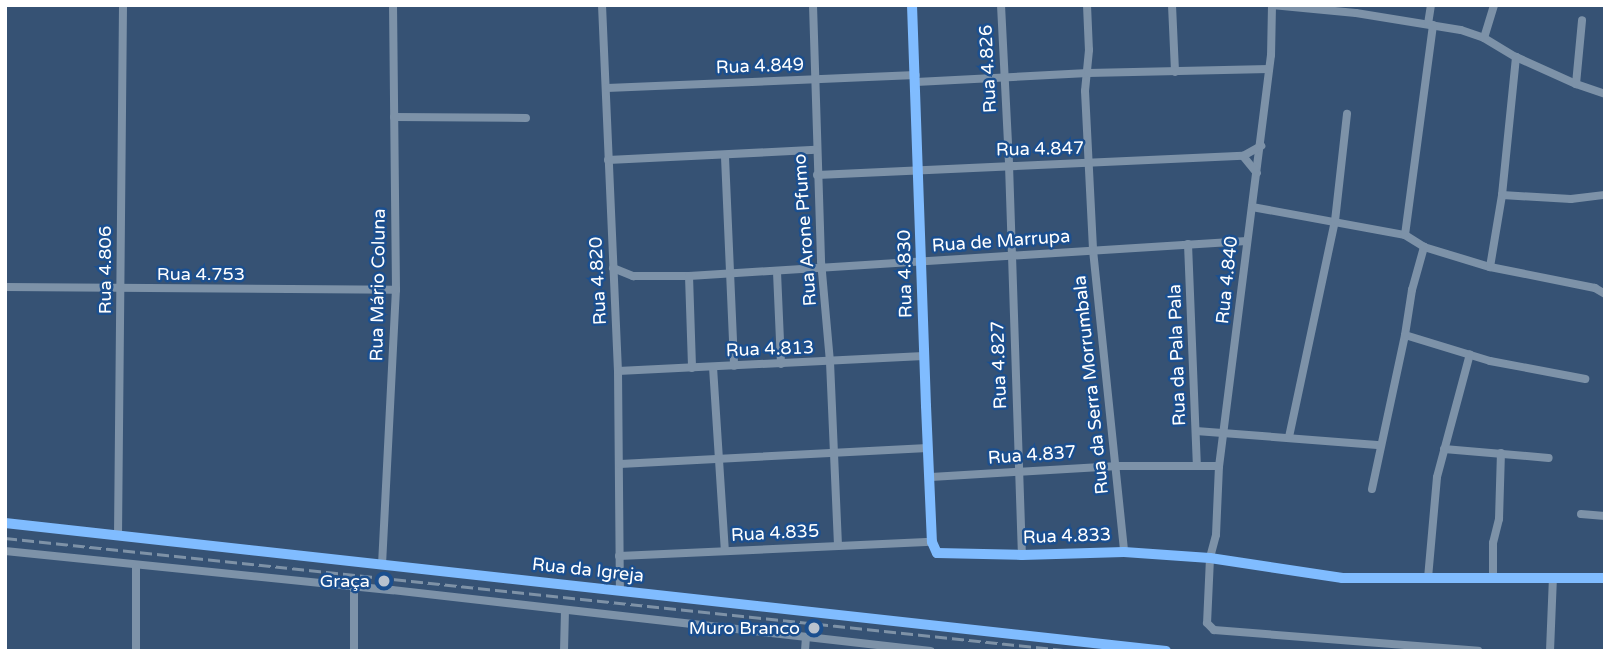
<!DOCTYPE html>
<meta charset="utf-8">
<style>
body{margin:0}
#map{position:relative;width:1610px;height:656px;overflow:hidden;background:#365274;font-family:"Varela Round",sans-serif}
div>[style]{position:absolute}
.minor>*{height:8px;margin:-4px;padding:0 4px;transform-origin:4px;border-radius:4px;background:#7d92a8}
.rail>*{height:2.5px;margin-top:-1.25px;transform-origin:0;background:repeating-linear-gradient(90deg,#7e92a7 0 12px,transparent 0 17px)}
.cycleway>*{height:10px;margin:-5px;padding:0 5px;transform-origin:5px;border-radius:5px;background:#80bcff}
.dots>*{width:19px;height:19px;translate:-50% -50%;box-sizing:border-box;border:4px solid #1b4f8f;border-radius:50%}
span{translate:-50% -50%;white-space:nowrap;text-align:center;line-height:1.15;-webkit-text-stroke:5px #1b4f8f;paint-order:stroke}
.street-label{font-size:18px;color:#fff}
.poi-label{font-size:18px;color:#fff}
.right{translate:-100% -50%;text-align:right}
.frame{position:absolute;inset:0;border:7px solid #fff;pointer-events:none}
</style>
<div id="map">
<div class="minor">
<div style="left:602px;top:5px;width:366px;rotate:87.5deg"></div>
<div style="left:618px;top:371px;width:220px;rotate:89.5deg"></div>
<div style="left:813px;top:5px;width:256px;rotate:88.2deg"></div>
<div style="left:821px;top:261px;width:101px;rotate:84.9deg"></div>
<div style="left:830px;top:362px;width:184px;rotate:87.5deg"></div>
<div style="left:912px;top:5px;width:401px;rotate:88deg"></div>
<div style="left:926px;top:406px;width:136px;rotate:87.5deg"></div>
<div style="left:932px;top:542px;width:12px;rotate:66deg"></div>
<div style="left:937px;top:553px;width:85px;rotate:1.3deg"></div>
<div style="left:1022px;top:555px;width:102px;rotate:-1.7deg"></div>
<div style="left:1124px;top:552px;width:86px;rotate:4deg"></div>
<div style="left:1210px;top:558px;width:134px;rotate:8.6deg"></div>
<div style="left:1342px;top:578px;width:263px"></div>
<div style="left:1001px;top:5px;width:160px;rotate:87.1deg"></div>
<div style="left:1009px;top:165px;width:390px;rotate:88.1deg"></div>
<div style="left:1087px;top:5px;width:45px;rotate:87.5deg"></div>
<div style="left:1089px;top:50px;width:41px;rotate:95.6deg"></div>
<div style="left:1085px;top:91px;width:159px;rotate:87.1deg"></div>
<div style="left:1093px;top:250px;width:304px;rotate:84.1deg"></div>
<div style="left:1172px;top:5px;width:67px;rotate:87.4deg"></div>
<div style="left:1272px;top:5px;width:50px;rotate:91.1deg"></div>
<div style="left:1271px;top:55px;width:414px;rotate:97.2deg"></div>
<div style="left:1219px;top:466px;width:69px;rotate:92.5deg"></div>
<div style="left:1216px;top:535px;width:24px;rotate:105deg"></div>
<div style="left:1210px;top:558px;width:65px;rotate:92.6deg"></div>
<div style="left:1207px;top:623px;width:10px;rotate:45deg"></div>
<div style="left:1214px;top:630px;width:265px;rotate:4.5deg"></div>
<div style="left:1272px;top:5px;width:84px;rotate:5.4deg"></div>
<div style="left:1356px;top:13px;width:106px;rotate:9.2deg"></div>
<div style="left:1461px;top:30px;width:24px;rotate:19deg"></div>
<div style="left:1484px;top:38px;width:37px;rotate:31deg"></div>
<div style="left:1516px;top:57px;width:66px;rotate:24.2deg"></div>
<div style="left:1576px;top:84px;width:31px;rotate:19deg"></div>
<div style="left:1428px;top:24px;width:19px;rotate:-81deg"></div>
<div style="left:1484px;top:38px;width:34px;rotate:-73deg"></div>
<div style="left:916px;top:82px;width:172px;rotate:-3deg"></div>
<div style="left:1088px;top:73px;width:181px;rotate:-1.3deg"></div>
<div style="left:1576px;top:84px;width:64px;rotate:-84.6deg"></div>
<div style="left:607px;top:88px;width:309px;rotate:-2.4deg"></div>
<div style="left:394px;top:117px;width:132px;rotate:0.4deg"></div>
<div style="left:1243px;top:156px;width:22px;rotate:51deg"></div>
<div style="left:725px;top:157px;width:209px;rotate:87.5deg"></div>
<div style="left:608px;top:160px;width:208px;rotate:-2.8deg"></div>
<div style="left:817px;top:175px;width:426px;rotate:-2.6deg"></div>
<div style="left:1243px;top:156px;width:21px;rotate:-29deg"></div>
<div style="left:1502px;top:195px;width:69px;rotate:3.3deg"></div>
<div style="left:1571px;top:199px;width:34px;rotate:-7deg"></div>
<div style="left:1252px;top:207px;width:156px;rotate:10.4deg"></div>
<div style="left:1405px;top:235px;width:22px;rotate:32deg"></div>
<div style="left:1424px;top:247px;width:69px;rotate:16.9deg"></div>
<div style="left:1490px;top:267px;width:107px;rotate:11.3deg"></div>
<div style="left:1595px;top:288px;width:12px;rotate:31deg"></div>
<div style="left:1405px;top:235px;width:212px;rotate:-82.4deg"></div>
<div style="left:1188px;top:244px;width:222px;rotate:87.7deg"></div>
<div style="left:1490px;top:267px;width:73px;rotate:-80.5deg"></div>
<div style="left:1502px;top:195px;width:139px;rotate:-84.2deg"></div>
<div style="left:613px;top:268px;width:22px;rotate:22deg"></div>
<div style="left:633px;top:276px;width:56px"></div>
<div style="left:689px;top:276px;width:559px;rotate:-3.59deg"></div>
<div style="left:777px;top:272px;width:92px;rotate:87.5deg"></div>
<div style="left:689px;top:276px;width:92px;rotate:88.1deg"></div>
<div style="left:5px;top:287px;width:391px;rotate:0.4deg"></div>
<div style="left:1405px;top:335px;width:89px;rotate:17deg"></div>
<div style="left:1490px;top:361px;width:97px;rotate:10.7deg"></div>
<div style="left:713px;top:367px;width:184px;rotate:86.3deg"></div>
<div style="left:618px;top:371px;width:306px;rotate:-2.8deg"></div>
<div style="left:1196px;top:431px;width:185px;rotate:4.4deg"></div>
<div style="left:1289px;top:437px;width:221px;rotate:-78deg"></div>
<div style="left:1335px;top:221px;width:108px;rotate:-83.6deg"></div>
<div style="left:1444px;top:449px;width:105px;rotate:4.9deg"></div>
<div style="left:620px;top:464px;width:308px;rotate:-3deg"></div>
<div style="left:931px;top:477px;width:183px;rotate:-3.4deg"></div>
<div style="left:1114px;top:466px;width:105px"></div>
<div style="left:1372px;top:489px;width:157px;rotate:-77.9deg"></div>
<div style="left:1405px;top:335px;width:46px;rotate:-81.2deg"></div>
<div style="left:1412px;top:290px;width:45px;rotate:-74.4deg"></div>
<div style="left:1581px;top:514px;width:24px;rotate:5deg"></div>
<div style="left:5px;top:523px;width:1168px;rotate:6.29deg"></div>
<div style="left:118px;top:536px;width:531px;rotate:-89.46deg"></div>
<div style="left:5px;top:551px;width:389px;rotate:5.8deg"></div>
<div style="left:392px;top:590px;width:542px;rotate:6.46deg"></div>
<div style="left:619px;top:556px;width:313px;rotate:-2.6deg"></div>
<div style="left:382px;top:565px;width:275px;rotate:-87.1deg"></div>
<div style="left:396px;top:290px;width:285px;rotate:-90.6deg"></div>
<div style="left:136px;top:567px;width:84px;rotate:90deg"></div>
<div style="left:1428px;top:578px;width:101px;rotate:-84.9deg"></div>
<div style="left:1437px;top:477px;width:127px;rotate:-75deg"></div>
<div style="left:1493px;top:578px;width:35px;rotate:-90deg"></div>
<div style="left:1493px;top:543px;width:25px;rotate:-76deg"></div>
<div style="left:1499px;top:519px;width:66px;rotate:-88.3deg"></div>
<div style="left:354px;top:586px;width:65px;rotate:90deg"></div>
<div style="left:564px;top:651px;width:40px;rotate:-88.6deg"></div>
<div style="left:805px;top:651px;width:14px;rotate:-86deg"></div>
<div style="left:1550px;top:651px;width:74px;rotate:-87.7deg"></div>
</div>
<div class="rail">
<div style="left:5px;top:538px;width:1074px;rotate:6.04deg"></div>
</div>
<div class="cycleway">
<div style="left:912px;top:5px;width:401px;rotate:88deg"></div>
<div style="left:926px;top:406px;width:136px;rotate:87.5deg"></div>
<div style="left:932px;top:542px;width:12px;rotate:66deg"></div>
<div style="left:937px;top:553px;width:85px;rotate:1.3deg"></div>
<div style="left:1022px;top:555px;width:102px;rotate:-1.7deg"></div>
<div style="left:1124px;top:552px;width:86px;rotate:4deg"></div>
<div style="left:1210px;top:558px;width:134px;rotate:8.6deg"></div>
<div style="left:1342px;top:578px;width:263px"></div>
<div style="left:5px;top:523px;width:1168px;rotate:6.29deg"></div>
</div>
<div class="dots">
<div style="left:384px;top:581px;background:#b9c2ce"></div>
<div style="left:814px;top:628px;background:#b9c2ce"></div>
</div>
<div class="street-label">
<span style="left:760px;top:66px;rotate:-2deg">Rua 4.849</span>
<span style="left:988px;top:69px;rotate:-93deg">Rua 4.826</span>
<span style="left:1040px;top:149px;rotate:-1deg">Rua 4.847</span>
<span style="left:805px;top:230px;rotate:-94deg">Rua Arone Pfumo</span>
<span style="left:1001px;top:241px;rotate:-4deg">Rua de Marrupa</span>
<span style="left:105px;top:270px;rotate:-90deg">Rua 4.806</span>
<span style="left:201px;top:274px">Rua 4.753</span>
<span style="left:905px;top:274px;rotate:-91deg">Rua 4.830</span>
<span style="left:1227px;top:280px;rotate:-84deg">Rua 4.840</span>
<span style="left:598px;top:281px;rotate:-93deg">Rua 4.820</span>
<span style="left:378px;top:285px;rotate:-89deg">Rua Mário Coluna</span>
<span style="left:770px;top:349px;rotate:-2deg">Rua 4.813</span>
<span style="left:1177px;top:355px;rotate:-92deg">Rua da Pala Pala</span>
<span style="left:999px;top:365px;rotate:-92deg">Rua 4.827</span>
<span style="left:1091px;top:385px;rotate:-96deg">Rua da Serra Morrumbala</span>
<span style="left:1032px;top:455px;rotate:-4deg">Rua 4.837</span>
<span style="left:775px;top:533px;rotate:-3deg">Rua 4.835</span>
<span style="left:1067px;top:536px;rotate:-2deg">Rua 4.833</span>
<span style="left:588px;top:570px;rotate:6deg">Rua da Igreja</span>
</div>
<div class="poi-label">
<span class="right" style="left:370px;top:581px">Graça</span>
<span class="right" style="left:800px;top:628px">Muro Branco</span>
</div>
<div class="frame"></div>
</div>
